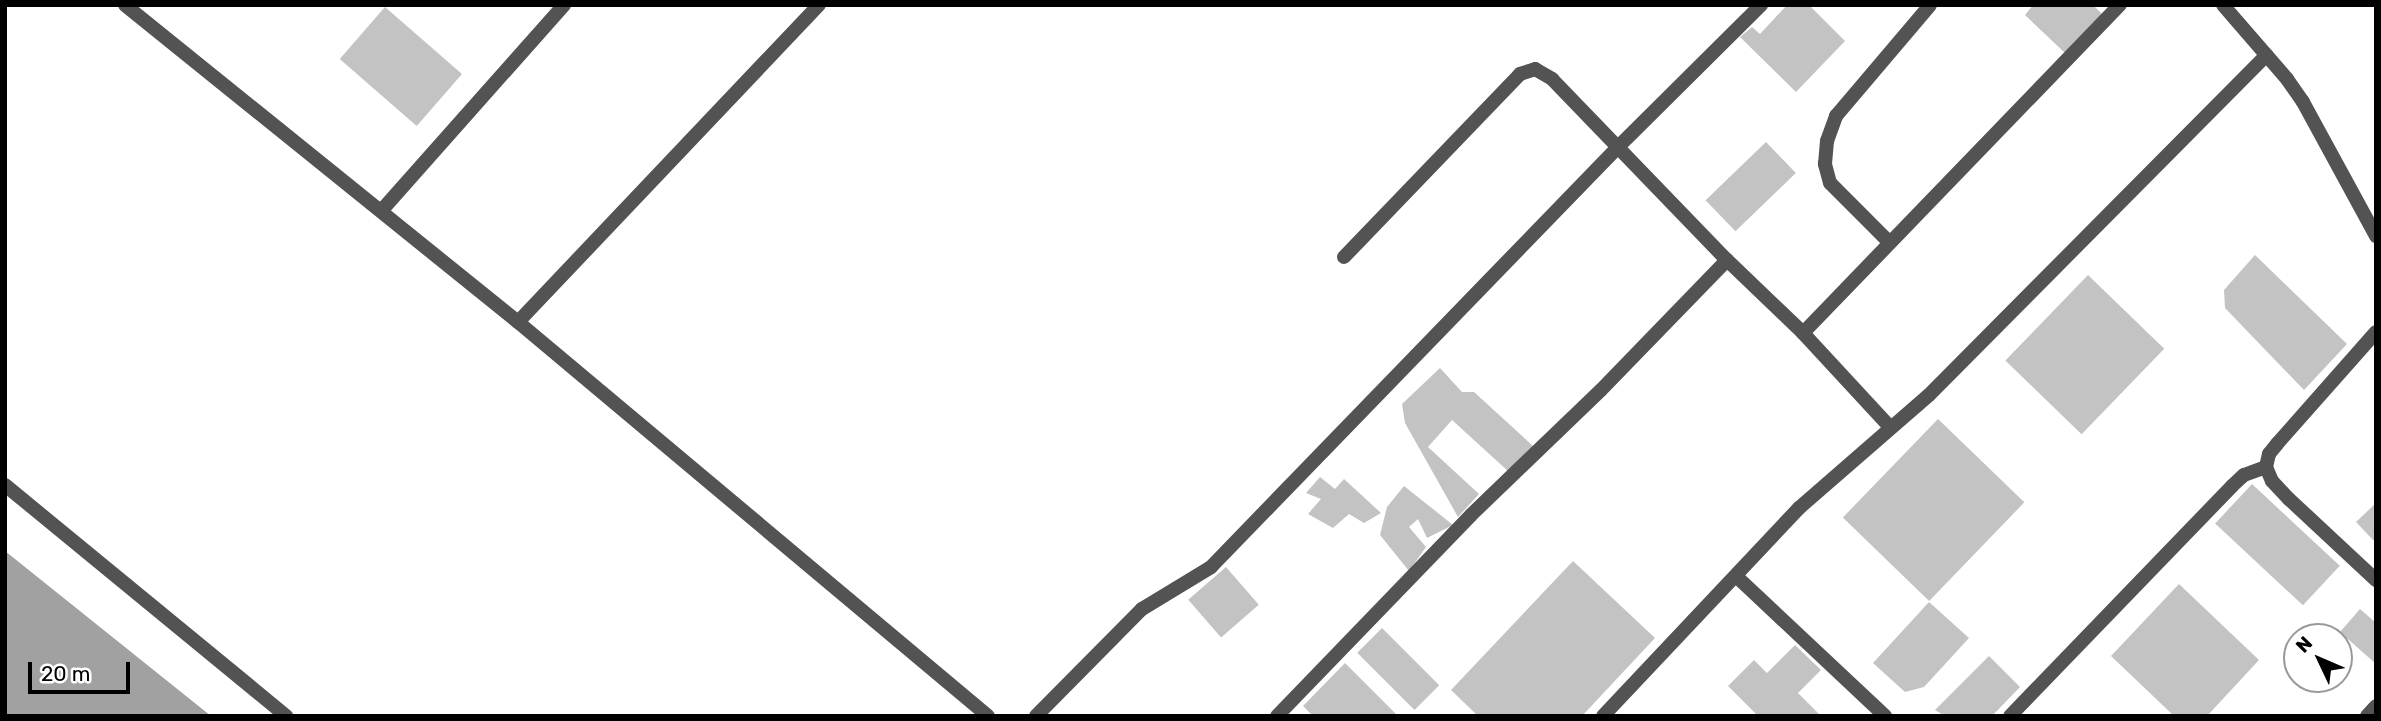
<!DOCTYPE html>
<style>
body{margin:0}
#map{position:relative;width:2381px;height:721px;overflow:hidden;background:#fff;font-family:Rubik,sans-serif}
div>[style]{position:absolute}
.water>*{inset:0;background:#a1a1a1}
.building>*{inset:0;background:#c3c3c3;transform-origin:0 0}
.minor>*{height:14px;margin:-7px;padding:0 7px;transform-origin:7px;border-radius:7px;background:#535353}
.tertiary>*{height:14px;margin:-7px;padding:0 7px;transform-origin:7px;border-radius:7px;background:#535353}
span{translate:-50% -50%;white-space:nowrap;text-align:center;line-height:1.15;-webkit-text-stroke:5px #fff;paint-order:stroke}
.frame{position:absolute;inset:0;border:7px solid #000;pointer-events:none}
.north{position:absolute;left:2283px;top:623px;width:70px;height:70px;box-sizing:border-box;background:#fff;border:2px solid #999;border-radius:50%;rotate:314deg;font-size:19px;font-weight:700;line-height:28px;text-align:center;color:#000}
.north::after{content:'';display:block;margin:auto;width:24px;height:32px;background:#000;clip-path:polygon(50% 0,100% 100%,50% 72%,0 100%)}
.scale{position:absolute;left:28px;top:662px;width:102px;height:32px;box-sizing:border-box;border:4px solid #000;border-top:0;padding-left:9px;font-size:21px;line-height:24px;white-space:nowrap;color:#000;-webkit-text-stroke:5px #fff;paint-order:stroke}
</style>
<div id="map">
<div class="water">
<div style="clip-path:polygon(5px 551px,211px 716px,5px 716px)"></div>
</div>
<div class="building">
<div style="clip-path:polygon(1787px 5px,1809px 5px,1845px 41px,1796px 92px,1740px 37px,1752px 27px,1760px 34px)"></div>
<div style="clip-path:polygon(2033px 5px,2093px 5px,2102px 14px,2065px 53px,2025px 15px)"></div>
<div style="left:385px;top:7px;width:102px;height:69px;rotate:41deg"></div>
<div style="left:1766px;top:142px;width:43px;height:84px;rotate:46deg"></div>
<div style="clip-path:polygon(2255px 255px,2347px 344px,2304px 390px,2225px 308px,2224px 290px)"></div>
<div style="left:2088px;top:275px;width:106px;height:119px;rotate:44deg"></div>
<div style="clip-path:polygon(1440px 368px,1462px 392px,1474px 392px,1533px 446px,1509px 472px,1452px 420px,1428px 447px,1479px 494px,1458px 517px,1405px 423px,1402px 404px)"></div>
<div style="left:1938px;top:419px;width:120px;height:137px;rotate:44deg"></div>
<div style="clip-path:polygon(1320px 477px,1335px 489px,1344px 479px,1381px 513px,1364px 523px,1349px 514px,1333px 528px,1308px 514px,1321px 499px,1306px 493px)"></div>
<div style="left:2252px;top:484px;width:120px;height:54px;rotate:43deg"></div>
<div style="clip-path:polygon(1404px 486px,1453px 525px,1427px 538px,1418px 519px,1409px 527px,1426px 547px,1409px 571px,1380px 535px,1387px 507px)"></div>
<div style="clip-path:polygon(2376px 503px,2376px 540px,2373px 540px,2356px 522px)"></div>
<div style="clip-path:polygon(1573px 561px,1655px 638px,1582px 716px,1478px 716px,1451px 690px)"></div>
<div style="left:1226px;top:567px;width:50px;height:50px;rotate:49deg"></div>
<div style="clip-path:polygon(2179px 584px,2259px 660px,2207px 716px,2174px 716px,2111px 656px)"></div>
<div style="clip-path:polygon(1929px 602px,1969px 638px,1924px 687px,1905px 692px,1873px 663px)"></div>
<div style="clip-path:polygon(2360px 609px,2376px 623px,2376px 664px,2340px 632px)"></div>
<div style="left:1382px;top:628px;width:81px;height:35px;rotate:45deg"></div>
<div style="clip-path:polygon(1795px 645px,1821px 670px,1798px 693px,1821px 716px,1758px 716px,1728px 686px,1754px 660px,1767px 673px)"></div>
<div style="clip-path:polygon(1989px 656px,2020px 687px,1992px 716px,1945px 716px,1935px 710px)"></div>
<div style="clip-path:polygon(1345px 663px,1398px 716px,1313px 716px,1303px 706px)"></div>
</div>
<div class="minor">
<div style="left:125px;top:5px;width:505px;rotate:38.89deg"></div>
<div style="left:518px;top:322px;width:613px;rotate:39.97deg"></div>
<div style="left:2223px;top:5px;width:98px;rotate:49.1deg"></div>
<div style="left:2287px;top:79px;width:28px;rotate:55deg"></div>
<div style="left:2303px;top:102px;width:153px;rotate:61.4deg"></div>
<div style="left:382px;top:210px;width:274px;rotate:-48.4deg"></div>
<div style="left:1889px;top:242px;width:83px;rotate:-135deg"></div>
<div style="left:1830px;top:183px;width:20px;rotate:-105deg"></div>
<div style="left:1825px;top:164px;width:23px;rotate:-85deg"></div>
<div style="left:1827px;top:141px;width:27px;rotate:-70deg"></div>
<div style="left:1836px;top:116px;width:145px;rotate:-49.7deg"></div>
<div style="left:1344px;top:257px;width:254px;rotate:-46.1deg"></div>
<div style="left:1520px;top:74px;width:16px;rotate:-18deg"></div>
<div style="left:1535px;top:69px;width:20px;rotate:30deg"></div>
<div style="left:1552px;top:79px;width:252px;rotate:46deg"></div>
<div style="left:1727px;top:260px;width:105px;rotate:43.8deg"></div>
<div style="left:1803px;top:333px;width:129px;rotate:47.2deg"></div>
<div style="left:518px;top:322px;width:437px;rotate:-46.5deg"></div>
<div style="left:2376px;top:332px;width:149px;rotate:131.5deg"></div>
<div style="left:2277px;top:444px;width:13px;rotate:129deg"></div>
<div style="left:2269px;top:454px;width:13px;rotate:103deg"></div>
<div style="left:2266px;top:467px;width:15px;rotate:67deg"></div>
<div style="left:2272px;top:481px;width:25px;rotate:47deg"></div>
<div style="left:2289px;top:499px;width:119px;rotate:43deg"></div>
<div style="left:1803px;top:333px;width:456px;rotate:-46deg"></div>
<div style="left:1737px;top:577px;width:203px;rotate:43.2deg"></div>
<div style="left:1036px;top:716px;width:151px;rotate:-45.3deg"></div>
<div style="left:1142px;top:609px;width:81px;rotate:-31.3deg"></div>
<div style="left:1211px;top:567px;width:583px;rotate:-45.9deg"></div>
<div style="left:1617px;top:148px;width:203px;rotate:-44.8deg"></div>
<div style="left:1277px;top:716px;width:279px;rotate:-46deg"></div>
<div style="left:1471px;top:515px;width:180px;rotate:-43.9deg"></div>
<div style="left:1601px;top:390px;width:181px;rotate:-45.9deg"></div>
<div style="left:1603px;top:716px;width:286px;rotate:-46.7deg"></div>
<div style="left:1799px;top:508px;width:172px;rotate:-41deg"></div>
<div style="left:1929px;top:395px;width:479px;rotate:-45.2deg"></div>
<div style="left:2010px;top:716px;width:320px;rotate:-46deg"></div>
<div style="left:2232px;top:486px;width:16px;rotate:-43deg"></div>
<div style="left:2244px;top:475px;width:23px;rotate:-20deg"></div>
<div style="left:2367px;top:716px;width:13px;rotate:-48deg"></div>
</div>
<div class="tertiary">
<div style="left:5px;top:485px;width:364px;rotate:39.4deg"></div>
</div>
<div class="frame"></div>
<div class="north">N</div>
<div class="scale">20 m</div>
</div>
